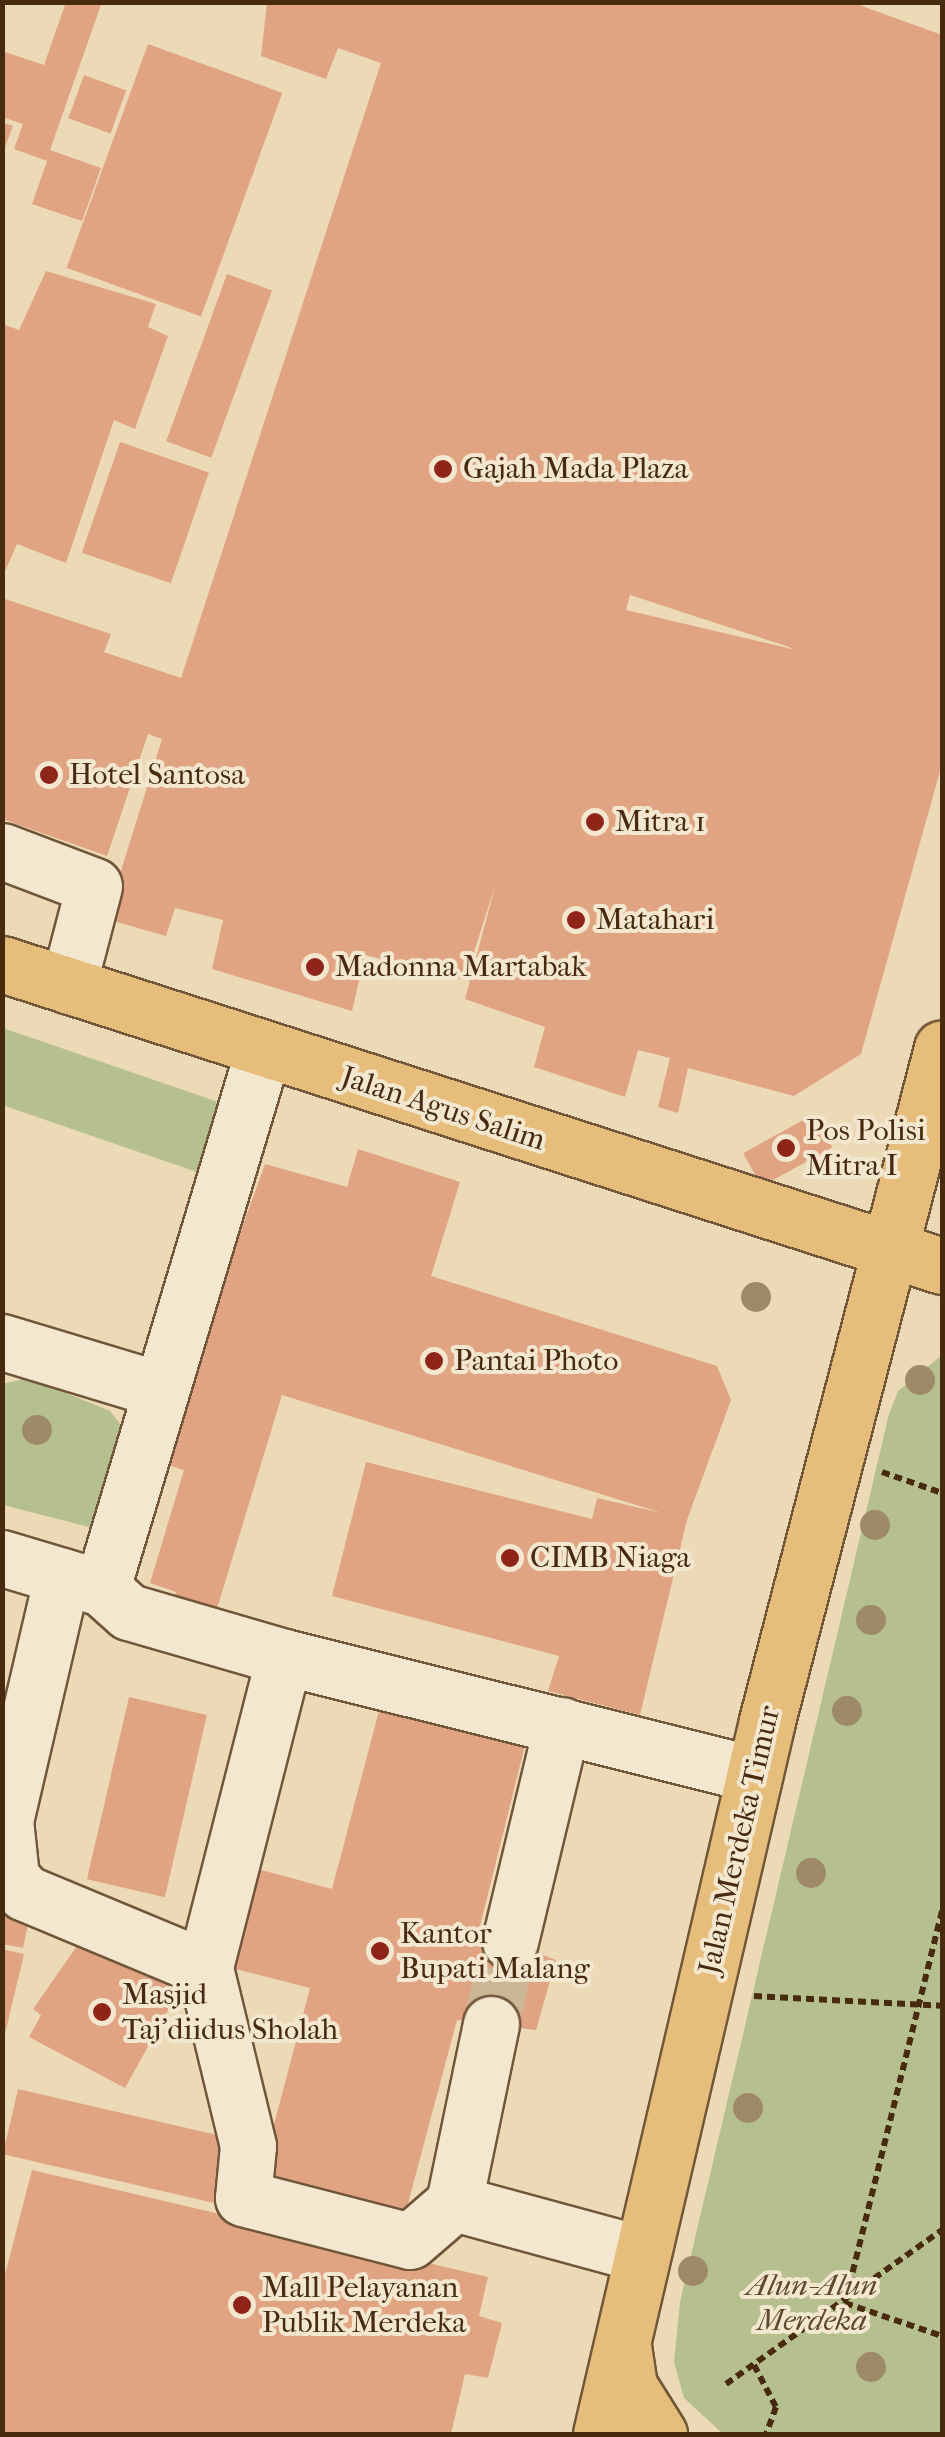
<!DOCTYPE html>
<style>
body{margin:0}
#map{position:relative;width:945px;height:2437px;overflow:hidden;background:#ecdab6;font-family:"IM FELL French Canon",serif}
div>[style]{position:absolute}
.green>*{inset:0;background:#b6c08f;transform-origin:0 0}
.building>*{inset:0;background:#e0a483;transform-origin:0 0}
.minor-tunnel>*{height:55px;margin-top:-27.5px;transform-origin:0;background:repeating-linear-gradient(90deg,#cbb795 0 55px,transparent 0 83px)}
.path>*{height:6px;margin-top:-3px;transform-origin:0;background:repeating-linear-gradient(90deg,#482a0f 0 8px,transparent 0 13px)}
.roads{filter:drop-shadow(2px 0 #715639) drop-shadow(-2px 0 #715639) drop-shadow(0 2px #715639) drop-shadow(0 -2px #715639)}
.minor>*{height:55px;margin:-27.5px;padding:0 27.5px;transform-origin:27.5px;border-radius:27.5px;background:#f3e7d0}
.major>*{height:55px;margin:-27.5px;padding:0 27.5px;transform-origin:27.5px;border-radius:27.5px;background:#e6bd7b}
.trees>*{width:30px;height:30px;margin:-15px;border-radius:50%;background:#9e8a68}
.dots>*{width:28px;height:28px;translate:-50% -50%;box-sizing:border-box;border:5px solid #f3e7d0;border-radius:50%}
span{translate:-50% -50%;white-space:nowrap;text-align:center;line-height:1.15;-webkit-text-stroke:8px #f3e7d0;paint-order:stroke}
.poi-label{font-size:30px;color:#482a0f}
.left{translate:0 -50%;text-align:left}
.street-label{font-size:30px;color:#482a0f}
.park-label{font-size:30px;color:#5e4829;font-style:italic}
.frame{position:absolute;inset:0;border:5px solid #482a0f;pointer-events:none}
</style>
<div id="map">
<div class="green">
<div style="left:3px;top:1028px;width:243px;height:73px;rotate:19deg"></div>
<div style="clip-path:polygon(942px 1355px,942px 2434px,723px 2434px,684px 2398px,674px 2362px,680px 2302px,889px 1414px,898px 1391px)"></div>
<div style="clip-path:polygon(29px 1378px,110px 1411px,128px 1434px,89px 1527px,3px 1505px,2px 1384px)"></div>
</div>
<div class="building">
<div style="clip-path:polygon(66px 2px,102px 2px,50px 150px,101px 168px,82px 221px,32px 204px,47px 161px,14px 149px,23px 124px,2px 117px,2px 51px,44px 65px)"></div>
<div style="clip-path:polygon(evenodd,851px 2px,942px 35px,942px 764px,861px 1054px,794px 1096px,688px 1068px,678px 1113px,658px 1107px,670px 1058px,638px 1050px,625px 1097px,534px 1067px,545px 1027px,465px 999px,496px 883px,465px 980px,365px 955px,352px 1011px,212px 969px,223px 920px,175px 908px,166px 936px,106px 919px,162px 739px,148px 734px,107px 856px,2px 819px,2px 598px,111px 634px,104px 652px,181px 678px,381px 63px,338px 48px,326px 79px,261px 56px,267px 3px,851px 2px,630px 595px,792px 648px,792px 649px,626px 610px,630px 595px)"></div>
<div style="left:148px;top:44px;width:143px;height:238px;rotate:20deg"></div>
<div style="left:84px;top:75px;width:45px;height:46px;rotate:20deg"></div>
<div style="clip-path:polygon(2px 122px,13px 126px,3px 153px,2px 153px)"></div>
<div style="clip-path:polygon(46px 271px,156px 304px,148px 327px,168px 336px,135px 429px,114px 420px,66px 563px,17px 544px,2px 578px,2px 324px,19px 330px)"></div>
<div style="left:227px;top:274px;width:48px;height:178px;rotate:20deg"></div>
<div style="left:120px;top:442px;width:94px;height:117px;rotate:19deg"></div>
<div style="left:814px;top:1114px;width:38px;height:81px;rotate:61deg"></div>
<div style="clip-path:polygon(358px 1149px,460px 1182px,431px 1276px,717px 1366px,731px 1400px,687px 1520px,640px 1715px,548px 1691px,559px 1656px,332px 1596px,366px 1462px,592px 1519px,597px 1498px,662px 1513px,282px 1395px,213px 1622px,171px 1608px,176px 1592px,150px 1583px,184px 1470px,168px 1465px,182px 1421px,174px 1418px,265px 1164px,347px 1187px)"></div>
<div style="clip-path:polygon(385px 1688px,530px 1725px,479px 1930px,556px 1960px,536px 2030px,457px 2020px,402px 2226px,257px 2189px,310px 1988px,223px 1966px,247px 1866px,332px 1889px)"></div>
<div style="left:129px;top:1697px;width:80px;height:187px;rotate:13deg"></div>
<div style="clip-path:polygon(2px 1914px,29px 1920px,23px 1948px,2px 1944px)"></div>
<div style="clip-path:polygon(84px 1936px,180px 1989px,125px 2088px,29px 2037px,41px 2015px,33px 2009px)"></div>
<div style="clip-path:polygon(2px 1949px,24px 1954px,4px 2038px,2px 2038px)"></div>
<div style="left:18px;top:2089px;width:220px;height:67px;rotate:13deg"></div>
<div style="clip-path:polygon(32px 2170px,488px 2277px,479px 2316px,502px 2323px,488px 2378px,465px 2374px,451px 2434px,2px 2434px,2px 2286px)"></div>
</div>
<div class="minor-tunnel">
<div style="left:491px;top:2024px;width:85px;rotate:-77.1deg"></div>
</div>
<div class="path">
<div style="left:882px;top:1472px;width:64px;rotate:19.3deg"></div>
<div style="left:942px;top:1911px;width:404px;rotate:103.9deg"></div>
<div style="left:845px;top:2303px;width:102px;rotate:18.8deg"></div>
<div style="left:754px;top:1996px;width:188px;rotate:3deg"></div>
<div style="left:754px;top:2365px;width:47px;rotate:62.4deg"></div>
<div style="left:776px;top:2407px;width:29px;rotate:110deg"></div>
<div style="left:726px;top:2384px;width:265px;rotate:-35.5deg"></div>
</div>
<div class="roads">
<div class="minor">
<div style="left:2px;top:851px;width:98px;rotate:20.8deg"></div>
<div style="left:94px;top:886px;width:103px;rotate:104.6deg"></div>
<div style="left:2px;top:1342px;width:166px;rotate:16.8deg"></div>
<div style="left:2px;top:1558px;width:104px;rotate:16.7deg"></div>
<div style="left:102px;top:1588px;width:36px;rotate:42deg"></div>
<div style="left:129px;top:1612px;width:161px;rotate:16.2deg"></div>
<div style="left:284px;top:1657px;width:485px;rotate:14deg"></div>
<div style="left:62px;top:1576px;width:251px;rotate:103.1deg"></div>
<div style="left:5px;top:1820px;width:57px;rotate:84deg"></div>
<div style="left:11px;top:1877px;width:21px;rotate:49deg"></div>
<div style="left:25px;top:1893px;width:195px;rotate:22.6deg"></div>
<div style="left:102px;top:1588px;width:561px;rotate:-73.31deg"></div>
<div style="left:284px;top:1657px;width:321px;rotate:104.3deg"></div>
<div style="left:205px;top:1968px;width:183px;rotate:76.4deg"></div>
<div style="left:248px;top:2146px;width:52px;rotate:95.5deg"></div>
<div style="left:243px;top:2198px;width:172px;rotate:14.4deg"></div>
<div style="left:410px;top:2241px;width:58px;rotate:-40.8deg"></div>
<div style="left:510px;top:1941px;width:222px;rotate:-76.5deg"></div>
<div style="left:491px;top:2024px;width:183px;rotate:101.7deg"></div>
<div style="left:454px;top:2203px;width:195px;rotate:15.2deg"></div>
</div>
<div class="major">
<div style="left:2px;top:964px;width:987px;rotate:17.81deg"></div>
<div style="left:623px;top:2346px;width:40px;rotate:81.5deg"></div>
<div style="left:629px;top:2386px;width:57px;rotate:58deg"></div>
<div style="left:601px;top:2434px;width:732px;rotate:-76.89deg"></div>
<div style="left:767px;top:1721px;width:695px;rotate:-75.42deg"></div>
</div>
</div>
<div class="trees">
<div style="left:756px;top:1297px"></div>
<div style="left:920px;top:1380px"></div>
<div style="left:37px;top:1430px"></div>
<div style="left:875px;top:1525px"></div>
<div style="left:871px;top:1620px"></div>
<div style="left:847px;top:1711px"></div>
<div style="left:811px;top:1873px"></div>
<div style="left:748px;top:2108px"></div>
<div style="left:693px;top:2271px"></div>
<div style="left:871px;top:2367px"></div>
</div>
<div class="dots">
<div style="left:443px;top:469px;background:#8f2418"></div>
<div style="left:49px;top:775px;background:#8f2418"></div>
<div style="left:595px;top:822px;background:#8f2418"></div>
<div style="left:576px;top:920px;background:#8f2418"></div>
<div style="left:315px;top:967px;background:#8f2418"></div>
<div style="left:786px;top:1148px;background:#8f2418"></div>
<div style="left:434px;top:1361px;background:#8f2418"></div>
<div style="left:510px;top:1558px;background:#8f2418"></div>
<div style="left:380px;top:1951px;background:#8f2418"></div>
<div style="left:102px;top:2012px;background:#8f2418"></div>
<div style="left:242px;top:2305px;background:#8f2418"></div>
</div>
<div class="poi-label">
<span class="left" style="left:463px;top:469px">Gajah Mada Plaza</span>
<span class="left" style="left:69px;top:775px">Hotel Santosa</span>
<span class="left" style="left:615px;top:822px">Mitra 1</span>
<span class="left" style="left:596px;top:920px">Matahari</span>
<span class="left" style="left:335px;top:967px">Madonna Martabak</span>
<span class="left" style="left:806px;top:1148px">Pos Polisi<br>Mitra I</span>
<span class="left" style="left:454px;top:1361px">Pantai Photo</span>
<span class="left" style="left:530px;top:1558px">CIMB Niaga</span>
<span class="left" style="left:400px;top:1951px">Kantor<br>Bupati Malang</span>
<span class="left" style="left:122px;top:2012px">Masjid<br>Taj'diidus Sholah</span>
<span class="left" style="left:262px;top:2305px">Mall Pelayanan<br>Publik Merdeka</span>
</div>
<div class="street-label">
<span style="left:443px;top:1109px;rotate:18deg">Jalan Agus Salim</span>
<span style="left:740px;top:1840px;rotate:-77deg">Jalan Merdeka Timur</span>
</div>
<div class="park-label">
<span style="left:812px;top:2303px">Alun-Alun<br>Merdeka</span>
</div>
<div class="frame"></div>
</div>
